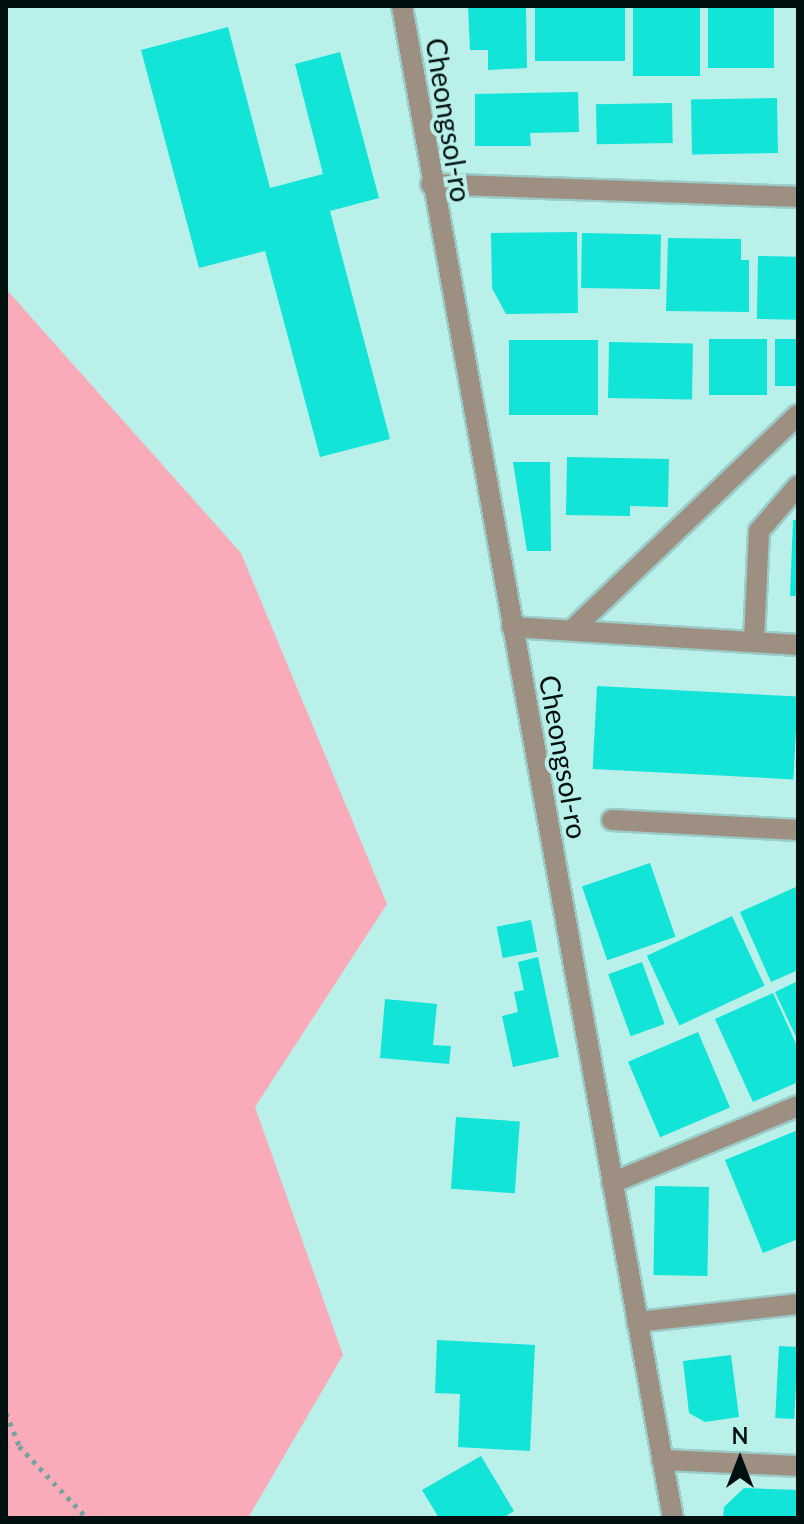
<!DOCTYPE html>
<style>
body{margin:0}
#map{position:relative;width:804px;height:1524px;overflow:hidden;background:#b9f0ea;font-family:Lato,sans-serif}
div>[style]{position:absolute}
.green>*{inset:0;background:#f9abb9}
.building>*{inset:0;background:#12e4d7;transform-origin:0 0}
.path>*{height:5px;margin-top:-2.5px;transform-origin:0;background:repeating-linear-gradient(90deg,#78a29d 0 4px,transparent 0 10px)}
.roads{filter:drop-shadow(2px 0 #9bccc7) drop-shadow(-2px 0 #9bccc7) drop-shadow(0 2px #9bccc7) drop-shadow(0 -2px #9bccc7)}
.minor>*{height:20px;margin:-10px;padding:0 10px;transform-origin:10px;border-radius:10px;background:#9d8f82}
span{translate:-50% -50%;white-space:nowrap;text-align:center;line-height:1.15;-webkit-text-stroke:8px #b9f0ea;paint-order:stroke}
.street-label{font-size:28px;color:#00100f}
.frame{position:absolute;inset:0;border:8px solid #00100f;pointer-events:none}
.north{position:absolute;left:700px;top:1420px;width:80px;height:80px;-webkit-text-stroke:6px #b9f0ea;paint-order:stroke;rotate:0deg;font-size:22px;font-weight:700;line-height:32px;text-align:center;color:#00100f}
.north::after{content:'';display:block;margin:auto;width:28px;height:36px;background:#00100f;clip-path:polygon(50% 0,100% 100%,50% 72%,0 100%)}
</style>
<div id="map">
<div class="green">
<div style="clip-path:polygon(6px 289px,241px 553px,387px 904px,255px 1107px,343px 1355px,248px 1518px,6px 1518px)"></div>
</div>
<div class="building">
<div style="clip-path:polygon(468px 6px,526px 6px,527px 68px,488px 70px,488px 50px,470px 50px)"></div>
<div style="left:535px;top:6px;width:90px;height:55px"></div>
<div style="left:633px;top:6px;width:67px;height:70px"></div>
<div style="left:708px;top:6px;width:66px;height:62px"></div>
<div style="clip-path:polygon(228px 27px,270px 188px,323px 174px,295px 64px,340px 52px,379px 198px,330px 211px,390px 439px,320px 457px,265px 251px,199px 268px,141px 50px)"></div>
<div style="clip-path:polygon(578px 92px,579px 132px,530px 133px,531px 146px,475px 146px,475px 94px)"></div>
<div style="left:777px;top:98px;width:55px;height:86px;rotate:89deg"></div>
<div style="left:672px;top:103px;width:40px;height:76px;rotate:89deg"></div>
<div style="clip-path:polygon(577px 232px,578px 313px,506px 314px,492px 288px,491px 233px)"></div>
<div style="left:582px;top:233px;width:79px;height:55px;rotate:1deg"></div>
<div style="clip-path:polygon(668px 238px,741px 239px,741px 260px,749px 260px,749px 312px,666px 311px)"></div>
<div style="left:758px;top:256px;width:40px;height:63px;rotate:1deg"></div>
<div style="left:709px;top:339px;width:58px;height:56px"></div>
<div style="left:775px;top:339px;width:23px;height:47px"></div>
<div style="left:509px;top:340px;width:89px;height:75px"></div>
<div style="left:609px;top:342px;width:84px;height:56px;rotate:1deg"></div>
<div style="clip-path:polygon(567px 457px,669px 459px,668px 507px,630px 506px,630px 516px,566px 515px)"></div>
<div style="clip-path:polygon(513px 462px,550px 462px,551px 551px,527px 551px)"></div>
<div style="clip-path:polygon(793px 520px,798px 520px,798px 596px,790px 596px)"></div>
<div style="left:597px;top:686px;width:201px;height:83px;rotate:3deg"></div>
<div style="left:650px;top:863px;width:78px;height:72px;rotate:71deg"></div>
<div style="clip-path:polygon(798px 886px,798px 970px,771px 982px,740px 912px)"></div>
<div style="left:732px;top:916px;width:77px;height:94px;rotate:65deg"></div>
<div style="left:531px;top:920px;width:32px;height:35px;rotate:79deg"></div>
<div style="clip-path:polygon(538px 957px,559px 1057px,513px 1067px,502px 1016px,518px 1012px,514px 992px,524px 990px,518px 962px)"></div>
<div style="left:642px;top:962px;width:66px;height:36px;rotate:70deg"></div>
<div style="clip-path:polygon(798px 981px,798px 1041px,775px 992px)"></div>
<div style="clip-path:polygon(773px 993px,798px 1048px,798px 1082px,753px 1102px,715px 1019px)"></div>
<div style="clip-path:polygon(385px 999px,437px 1004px,433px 1045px,451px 1046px,449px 1064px,380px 1058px)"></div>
<div style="left:698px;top:1032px;width:82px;height:76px;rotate:67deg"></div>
<div style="left:456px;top:1117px;width:64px;height:72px;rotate:4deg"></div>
<div style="clip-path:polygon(798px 1130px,798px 1239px,763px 1253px,725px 1160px)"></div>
<div style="left:655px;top:1186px;width:54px;height:89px;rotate:1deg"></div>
<div style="clip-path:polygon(437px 1340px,535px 1345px,530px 1451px,458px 1447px,460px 1394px,435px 1393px)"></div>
<div style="left:779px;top:1346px;width:19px;height:72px;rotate:3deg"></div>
<div style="clip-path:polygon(731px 1355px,739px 1417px,705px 1422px,689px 1413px,683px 1361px)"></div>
<div style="clip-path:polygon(481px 1456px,514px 1511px,503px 1518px,439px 1518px,422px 1490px)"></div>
<div style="clip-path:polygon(744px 1488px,798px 1490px,798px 1518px,723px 1518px,724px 1507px)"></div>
</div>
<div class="path">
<div style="left:6px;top:1413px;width:35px;rotate:68deg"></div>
<div style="left:19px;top:1446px;width:99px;rotate:46.6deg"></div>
</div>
<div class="roads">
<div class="minor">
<div style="left:402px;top:6px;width:1536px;rotate:79.84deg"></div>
<div style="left:431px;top:184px;width:367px;rotate:2deg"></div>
<div style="left:512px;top:627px;width:287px;rotate:3.6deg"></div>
<div style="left:572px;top:630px;width:312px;rotate:-43.6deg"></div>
<div style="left:754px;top:641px;width:110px;rotate:-87.4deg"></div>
<div style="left:759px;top:531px;width:60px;rotate:-49.1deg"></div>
<div style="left:612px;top:820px;width:186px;rotate:3.1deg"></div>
<div style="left:612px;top:1183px;width:201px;rotate:-22.5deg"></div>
<div style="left:637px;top:1322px;width:162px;rotate:-6.4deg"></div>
<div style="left:662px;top:1460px;width:136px;rotate:2.5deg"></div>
</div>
</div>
<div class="street-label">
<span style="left:449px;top:120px;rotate:81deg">Cheongsol-ro</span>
<span style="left:564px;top:757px;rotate:80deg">Cheongsol-ro</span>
</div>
<div class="frame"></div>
<div class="north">N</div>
</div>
